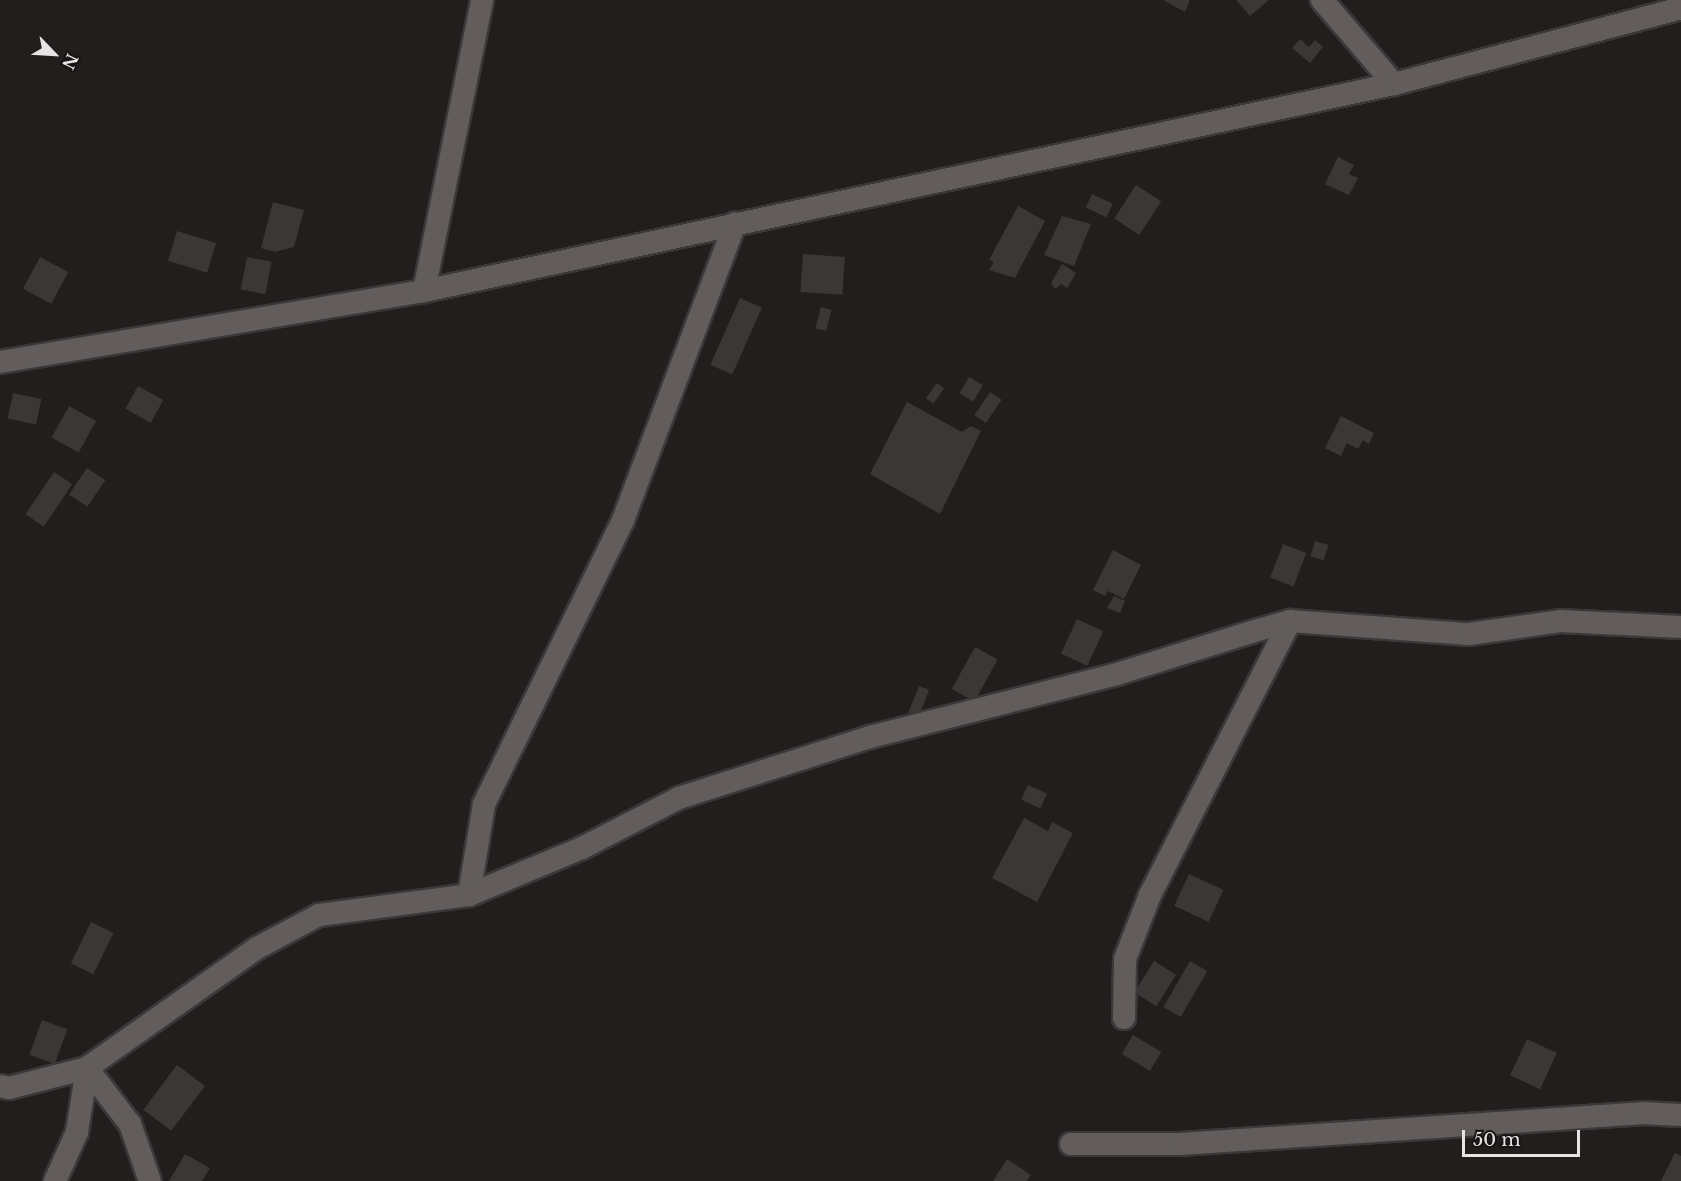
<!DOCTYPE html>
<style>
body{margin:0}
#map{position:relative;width:1681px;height:1181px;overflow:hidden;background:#211e1d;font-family:"Libre Baskerville",serif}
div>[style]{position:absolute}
.building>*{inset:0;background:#3c3737;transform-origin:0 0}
.roads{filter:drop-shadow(2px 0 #3b3838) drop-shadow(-2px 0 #3b3838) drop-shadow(0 2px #3b3838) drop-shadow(0 -2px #3b3838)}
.minor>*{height:22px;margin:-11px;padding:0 11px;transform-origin:11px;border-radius:11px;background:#625d5c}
span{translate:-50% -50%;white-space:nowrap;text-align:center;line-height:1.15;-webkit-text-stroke:4.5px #181414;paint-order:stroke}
.north{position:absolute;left:24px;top:24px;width:60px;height:60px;-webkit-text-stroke:4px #181414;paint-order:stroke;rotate:115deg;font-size:16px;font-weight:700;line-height:24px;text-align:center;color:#e7e4e4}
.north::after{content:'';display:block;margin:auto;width:21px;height:27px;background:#e7e4e4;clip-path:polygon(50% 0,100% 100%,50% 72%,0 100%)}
.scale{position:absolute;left:1462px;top:1130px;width:118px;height:27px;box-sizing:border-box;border:3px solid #e7e4e4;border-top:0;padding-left:8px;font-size:18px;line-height:21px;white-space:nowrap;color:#e7e4e4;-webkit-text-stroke:4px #181414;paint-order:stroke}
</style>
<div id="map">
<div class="building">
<div style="clip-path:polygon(1163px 0,1190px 0,1185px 12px)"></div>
<div style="clip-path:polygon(1236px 0,1269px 0,1250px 16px)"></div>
<div style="clip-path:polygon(1300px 39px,1309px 47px,1315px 40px,1323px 47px,1310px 63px,1292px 48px)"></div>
<div style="clip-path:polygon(1338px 157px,1354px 165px,1349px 174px,1358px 178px,1349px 195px,1325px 184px)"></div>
<div style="left:1136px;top:185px;width:30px;height:40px;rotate:33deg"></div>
<div style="left:1092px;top:194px;width:23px;height:15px;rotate:25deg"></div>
<div style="clip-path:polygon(273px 202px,304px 210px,294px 247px,275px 252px,261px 248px)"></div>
<div style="clip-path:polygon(1018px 206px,1045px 221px,1015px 278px,989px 270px,994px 262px,989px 260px)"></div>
<div style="clip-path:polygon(1062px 216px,1091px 224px,1074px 266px,1044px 255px)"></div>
<div style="left:177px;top:231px;width:41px;height:31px;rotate:17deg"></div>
<div style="left:803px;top:254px;width:42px;height:38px;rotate:4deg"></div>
<div style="left:40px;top:257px;width:32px;height:36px;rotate:28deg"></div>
<div style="left:247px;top:257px;width:25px;height:33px;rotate:11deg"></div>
<div style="clip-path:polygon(1062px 264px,1076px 273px,1067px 288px,1061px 284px,1055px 289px,1051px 283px)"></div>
<div style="left:740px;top:298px;width:24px;height:73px;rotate:24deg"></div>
<div style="left:821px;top:307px;width:11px;height:22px;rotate:15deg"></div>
<div style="left:969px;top:377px;width:16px;height:19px;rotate:30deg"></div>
<div style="left:937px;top:383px;width:9px;height:19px;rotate:36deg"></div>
<div style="left:138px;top:386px;width:29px;height:26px;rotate:29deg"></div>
<div style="left:990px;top:392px;width:14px;height:28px;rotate:34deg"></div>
<div style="left:13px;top:393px;width:29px;height:26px;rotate:12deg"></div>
<div style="clip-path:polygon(907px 402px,962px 432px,971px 426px,981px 431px,940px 514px,870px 474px)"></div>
<div style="left:69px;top:406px;width:31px;height:36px;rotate:29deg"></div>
<div style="clip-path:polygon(1341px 416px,1374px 433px,1369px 444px,1363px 440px,1358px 449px,1347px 443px,1341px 456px,1325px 448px)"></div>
<div style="left:87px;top:468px;width:22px;height:32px;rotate:34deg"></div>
<div style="left:54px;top:472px;width:22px;height:51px;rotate:34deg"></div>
<div style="left:1315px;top:541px;width:14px;height:16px;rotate:17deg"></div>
<div style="left:1283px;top:544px;width:25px;height:36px;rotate:21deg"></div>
<div style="clip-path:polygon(1113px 550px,1141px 565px,1124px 599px,1108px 591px,1105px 596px,1093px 590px)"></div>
<div style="clip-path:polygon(1114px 596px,1125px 601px,1120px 613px,1107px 608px)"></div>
<div style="left:1077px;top:619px;width:29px;height:38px;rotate:25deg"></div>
<div style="left:975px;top:647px;width:26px;height:48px;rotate:29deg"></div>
<div style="left:919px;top:686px;width:11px;height:34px;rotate:22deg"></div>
<div style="left:1028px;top:785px;width:21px;height:16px;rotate:25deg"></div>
<div style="clip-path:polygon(1024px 818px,1048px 831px,1052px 822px,1073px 833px,1037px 902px,992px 878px)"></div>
<div style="left:1189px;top:874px;width:38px;height:35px;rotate:25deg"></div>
<div style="left:91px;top:922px;width:25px;height:46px;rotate:26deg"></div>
<div style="left:1154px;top:961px;width:26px;height:37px;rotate:32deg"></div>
<div style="left:1190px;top:961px;width:20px;height:53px;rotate:30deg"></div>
<div style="left:42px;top:1020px;width:27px;height:37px;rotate:20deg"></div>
<div style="left:1133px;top:1035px;width:33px;height:22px;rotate:31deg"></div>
<div style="left:1527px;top:1039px;width:33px;height:40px;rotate:25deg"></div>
<div style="left:177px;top:1065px;width:35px;height:56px;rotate:37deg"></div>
<div style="clip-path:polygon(1675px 1153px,1681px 1156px,1681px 1181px,1661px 1181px)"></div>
<div style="clip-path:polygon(185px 1154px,210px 1168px,202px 1181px,169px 1181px)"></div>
<div style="clip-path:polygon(1007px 1159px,1031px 1175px,1027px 1181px,993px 1181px)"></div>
</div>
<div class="roads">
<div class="minor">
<div style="left:1322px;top:0;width:111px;rotate:49.4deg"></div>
<div style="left:424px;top:291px;width:297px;rotate:-78.7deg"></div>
<div style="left:0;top:362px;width:430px;rotate:-9.5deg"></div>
<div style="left:424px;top:291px;width:992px;rotate:-12.05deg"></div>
<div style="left:1394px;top:84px;width:297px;rotate:-14.8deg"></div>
<div style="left:469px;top:895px;width:92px;rotate:-80.6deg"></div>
<div style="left:484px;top:804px;width:316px;rotate:-63.9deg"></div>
<div style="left:623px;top:520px;width:317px;rotate:-69.3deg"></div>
<div style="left:1124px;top:1018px;width:59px;rotate:-89deg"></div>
<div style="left:1125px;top:959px;width:69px;rotate:-68.7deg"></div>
<div style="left:1150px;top:895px;width:308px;rotate:-62.9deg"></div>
<div style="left:87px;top:1068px;width:71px;rotate:52.5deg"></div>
<div style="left:130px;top:1124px;width:60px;rotate:70.7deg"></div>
<div style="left:0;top:1086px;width:9px;rotate:13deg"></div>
<div style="left:9px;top:1088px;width:81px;rotate:-14.4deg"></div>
<div style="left:87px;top:1068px;width:208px;rotate:-35.2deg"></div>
<div style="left:257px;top:948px;width:70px;rotate:-28deg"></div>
<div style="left:319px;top:915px;width:151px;rotate:-7.6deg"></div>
<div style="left:469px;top:895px;width:122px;rotate:-22.6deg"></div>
<div style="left:582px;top:848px;width:109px;rotate:-27.3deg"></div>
<div style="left:679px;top:798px;width:201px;rotate:-17.7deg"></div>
<div style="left:870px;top:737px;width:255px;rotate:-14.3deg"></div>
<div style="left:1117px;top:674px;width:140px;rotate:-17.4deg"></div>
<div style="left:1251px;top:632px;width:41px;rotate:-15.8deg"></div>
<div style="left:1290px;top:621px;width:179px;rotate:4.2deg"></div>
<div style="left:1469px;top:634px;width:92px;rotate:-8.1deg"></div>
<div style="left:1560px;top:621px;width:121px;rotate:2.8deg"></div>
<div style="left:1071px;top:1144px;width:109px"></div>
<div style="left:1180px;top:1144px;width:463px;rotate:-3.8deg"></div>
<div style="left:1642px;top:1113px;width:39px;rotate:3deg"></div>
<div style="left:55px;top:1181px;width:54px;rotate:-65.8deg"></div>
<div style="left:77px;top:1132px;width:65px;rotate:-81.1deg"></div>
</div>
</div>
<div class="north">N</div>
<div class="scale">50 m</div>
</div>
